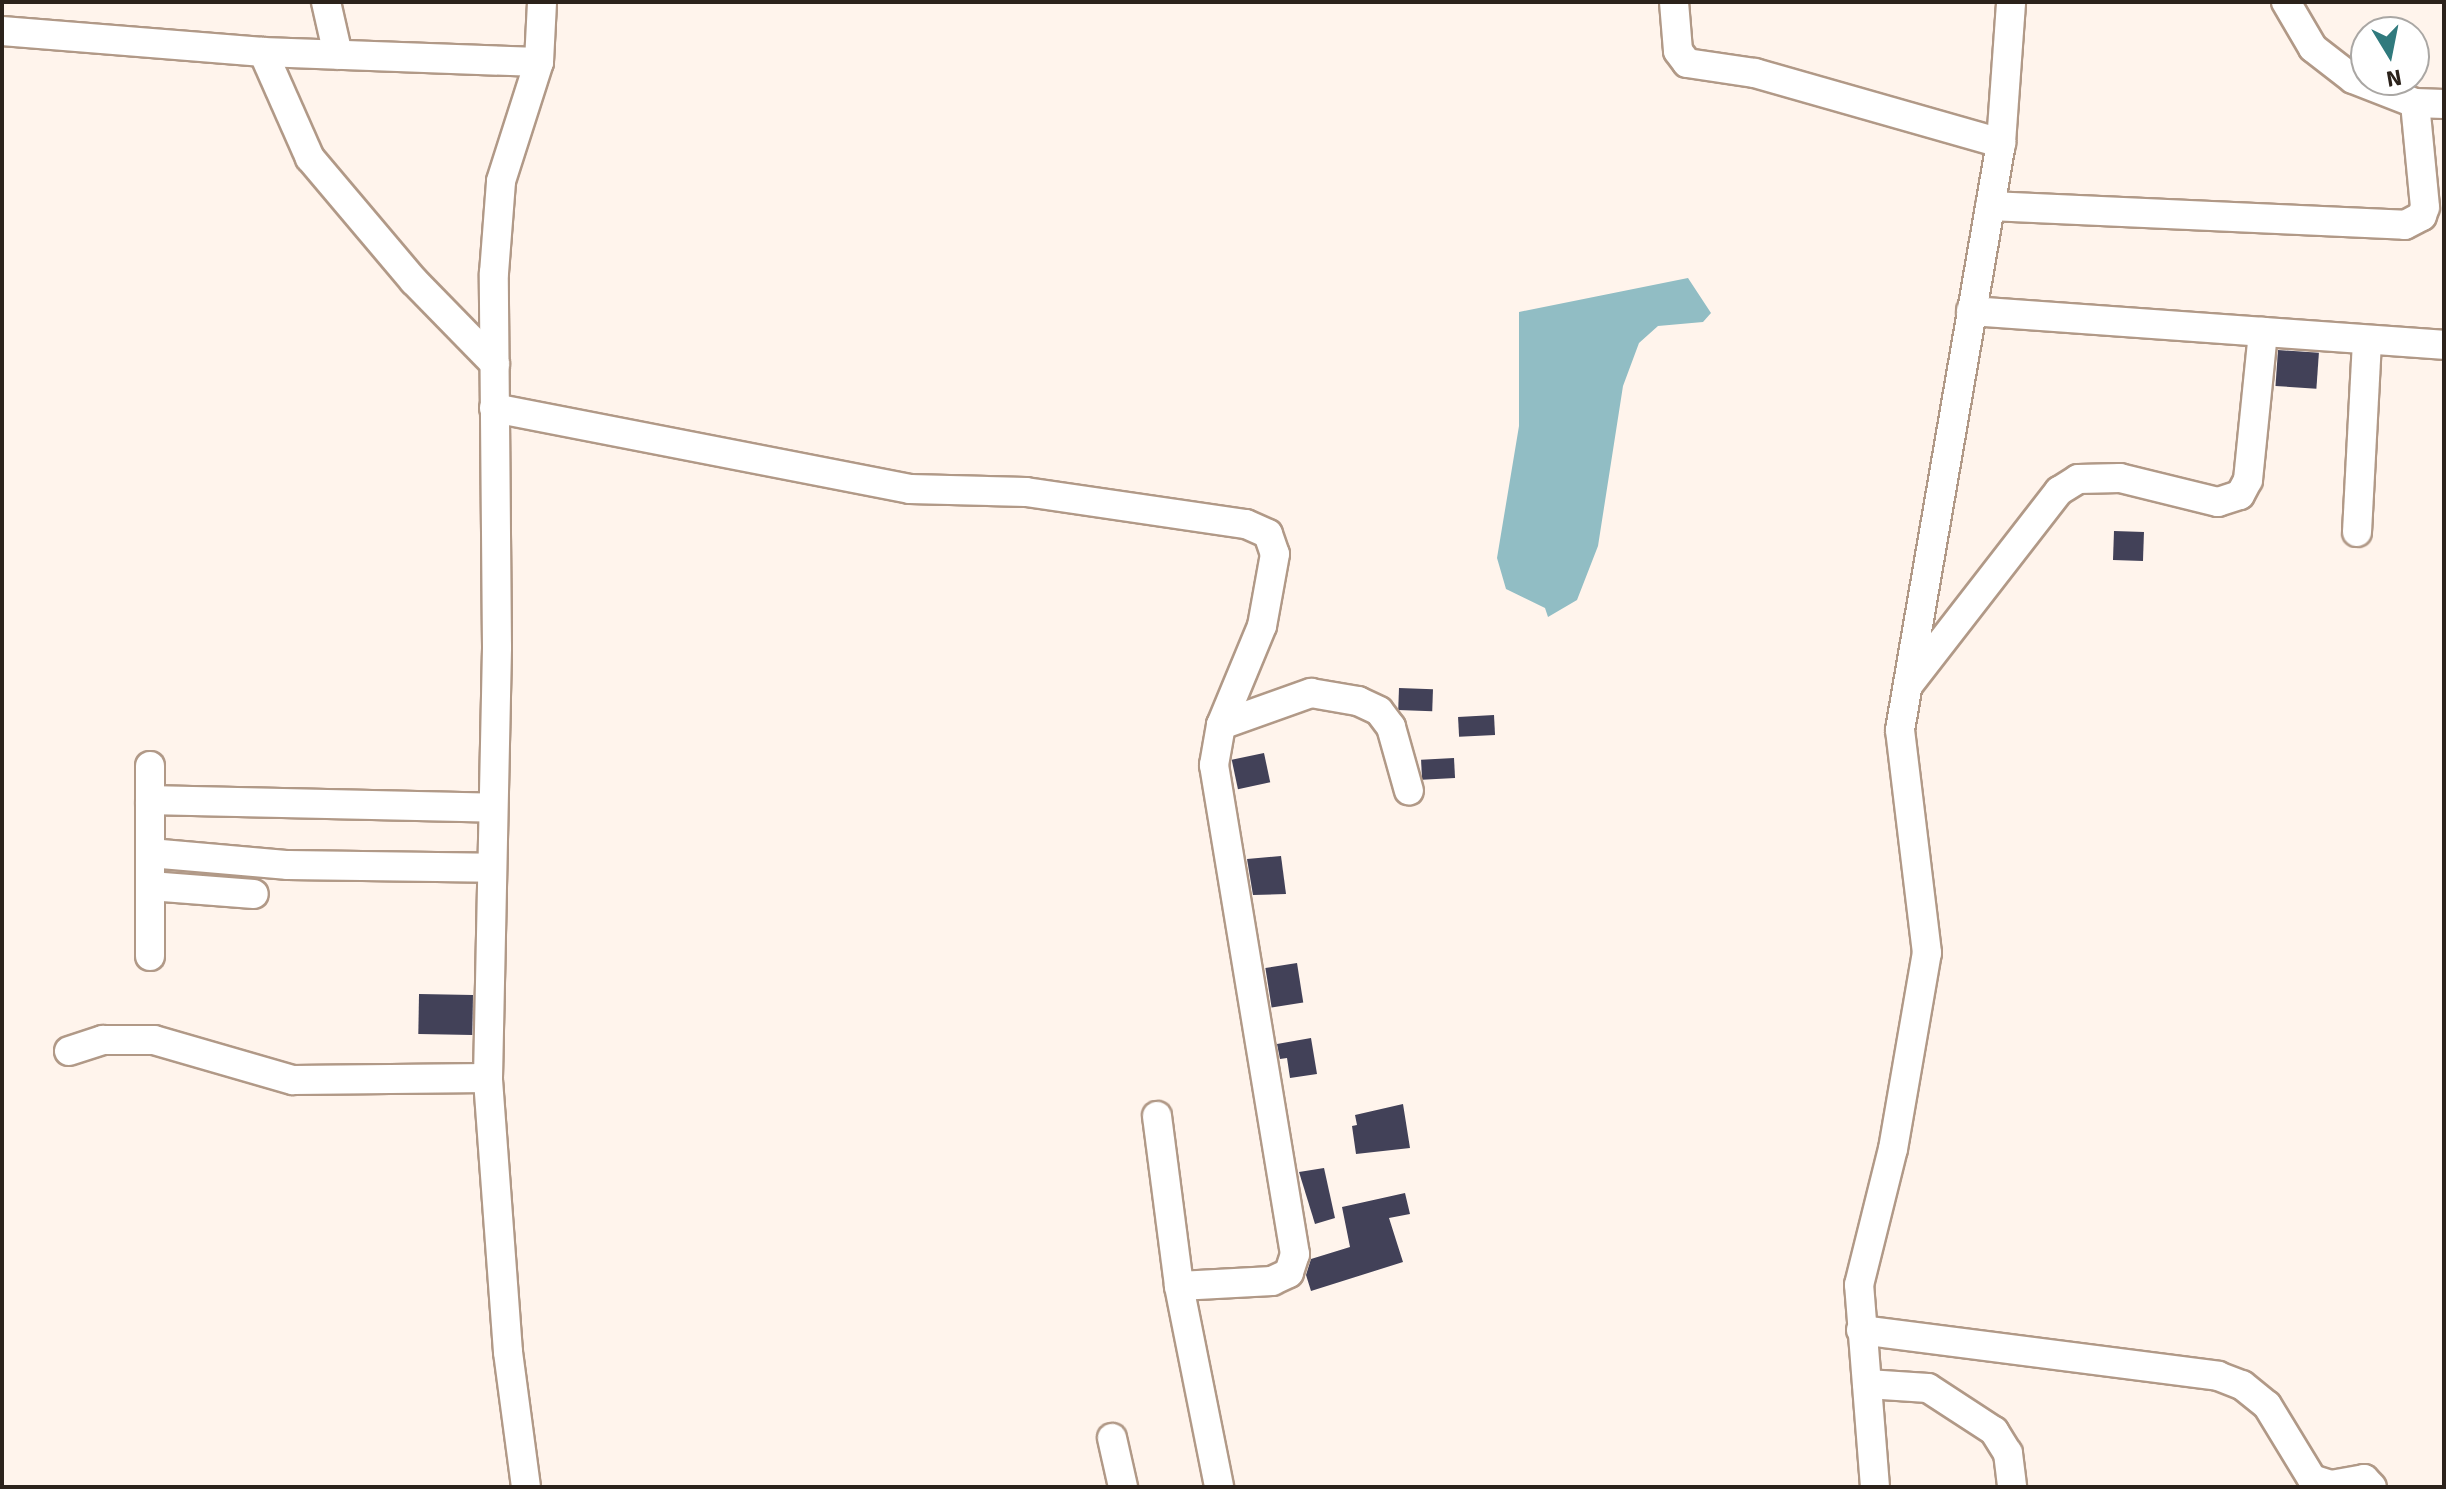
<!DOCTYPE html>
<style>
body{margin:0}
#map{position:relative;width:2446px;height:1489px;overflow:hidden;background:#fff4ec;font-family:Signika,sans-serif}
div>[style]{position:absolute}
.water>*{inset:0;background:#91bdc4}
.building>*{inset:0;background:#424158;transform-origin:0 0}
.roads{filter:drop-shadow(2px 0 #b19987) drop-shadow(-2px 0 #b19987) drop-shadow(0 2px #b19987) drop-shadow(0 -2px #b19987)}
.minor>*{height:28px;margin:-14px;padding:0 14px;transform-origin:14px;border-radius:14px;background:#fff}
span{translate:-50% -50%;white-space:nowrap;text-align:center;line-height:1.15;-webkit-text-stroke:8px #fff;paint-order:stroke}
.frame{position:absolute;inset:0;border:4px solid #2b221b;pointer-events:none}
.north{position:absolute;left:2350px;top:16px;width:80px;height:80px;box-sizing:border-box;background:#fff;border:2px solid #aaa7a4;border-radius:50%;rotate:170deg;font-size:22px;font-weight:700;line-height:32px;text-align:center;color:#2b221b}
.north::after{content:'';display:block;margin:auto;width:28px;height:36px;background:#307a7d;clip-path:polygon(50% 0,100% 100%,50% 72%,0 100%)}
</style>
<div id="map">
<div class="water">
<div style="clip-path:polygon(1688px 278px,1711px 313px,1703px 322px,1658px 326px,1639px 343px,1623px 386px,1598px 546px,1577px 600px,1548px 617px,1545px 608px,1506px 589px,1497px 558px,1519px 426px,1519px 312px)"></div>
</div>
<div class="building">
<div style="left:2278px;top:350px;width:41px;height:36px;rotate:4deg"></div>
<div style="left:2114px;top:531px;width:30px;height:29px;rotate:2deg"></div>
<div style="left:1399px;top:688px;width:34px;height:22px;rotate:2deg"></div>
<div style="left:1494px;top:715px;width:20px;height:36px;rotate:87deg"></div>
<div style="left:1264px;top:753px;width:30px;height:33px;rotate:78deg"></div>
<div style="left:1454px;top:758px;width:20px;height:33px;rotate:87deg"></div>
<div style="clip-path:polygon(1281px 856px,1286px 894px,1253px 895px,1247px 859px)"></div>
<div style="left:1297px;top:963px;width:40px;height:32px;rotate:81deg"></div>
<div style="left:473px;top:995px;width:40px;height:54px;rotate:91deg"></div>
<div style="clip-path:polygon(1311px 1038px,1317px 1074px,1290px 1078px,1287px 1058px,1280px 1059px,1277px 1044px)"></div>
<div style="clip-path:polygon(1403px 1104px,1410px 1148px,1356px 1154px,1352px 1126px,1357px 1125px,1355px 1115px)"></div>
<div style="clip-path:polygon(1324px 1168px,1335px 1218px,1315px 1224px,1299px 1172px)"></div>
<div style="clip-path:polygon(1405px 1193px,1410px 1214px,1389px 1218px,1403px 1262px,1311px 1291px,1306px 1275px,1311px 1259px,1350px 1247px,1342px 1207px)"></div>
</div>
<div class="roads">
<div class="minor">
<div style="left:326px;top:2px;width:54px;rotate:77.2deg"></div>
<div style="left:1674px;top:2px;width:49px;rotate:85.3deg"></div>
<div style="left:1678px;top:51px;width:15px;rotate:53deg"></div>
<div style="left:1687px;top:63px;width:69px;rotate:8.4deg"></div>
<div style="left:1755px;top:73px;width:256px;rotate:15.9deg"></div>
<div style="left:2286px;top:2px;width:53px;rotate:59.6deg"></div>
<div style="left:2313px;top:48px;width:51px;rotate:37.8deg"></div>
<div style="left:2353px;top:79px;width:66px;rotate:21.2deg"></div>
<div style="left:2415px;top:103px;width:29px;rotate:2deg"></div>
<div style="left:2px;top:31px;width:262px;rotate:4.6deg"></div>
<div style="left:263px;top:52px;width:276px;rotate:2.1deg"></div>
<div style="left:263px;top:52px;width:116px;rotate:66.1deg"></div>
<div style="left:310px;top:158px;width:161px;rotate:49.8deg"></div>
<div style="left:414px;top:281px;width:116px;rotate:45.7deg"></div>
<div style="left:1990px;top:206px;width:415px;rotate:2.6deg"></div>
<div style="left:2405px;top:225px;width:19px;rotate:-28deg"></div>
<div style="left:2422px;top:216px;width:9px;rotate:-72deg"></div>
<div style="left:2425px;top:207px;width:104px;rotate:-95.5deg"></div>
<div style="left:1971px;top:311px;width:473px;rotate:4.1deg"></div>
<div style="left:494px;top:408px;width:424px;rotate:11deg"></div>
<div style="left:910px;top:489px;width:116px;rotate:1.5deg"></div>
<div style="left:1026px;top:492px;width:222px;rotate:8.3deg"></div>
<div style="left:1246px;top:524px;width:24px;rotate:24deg"></div>
<div style="left:1268px;top:534px;width:21px;rotate:71deg"></div>
<div style="left:1275px;top:554px;width:73px;rotate:100.2deg"></div>
<div style="left:1262px;top:626px;width:107px;rotate:112.5deg"></div>
<div style="left:1221px;top:725px;width:41px;rotate:99.9deg"></div>
<div style="left:1214px;top:765px;width:496px;rotate:80.6deg"></div>
<div style="left:1295px;top:1254px;width:20px;rotate:108deg"></div>
<div style="left:1289px;top:1273px;width:19px;rotate:155deg"></div>
<div style="left:1272px;top:1281px;width:93px;rotate:176.9deg"></div>
<div style="left:2357px;top:532px;width:192px;rotate:-87deg"></div>
<div style="left:1910px;top:683px;width:243px;rotate:-52.2deg"></div>
<div style="left:2059px;top:491px;width:22px;rotate:-32deg"></div>
<div style="left:2078px;top:479px;width:42px;rotate:-1.4deg"></div>
<div style="left:2120px;top:478px;width:101px;rotate:13.8deg"></div>
<div style="left:2218px;top:502px;width:23px;rotate:-18deg"></div>
<div style="left:2240px;top:495px;width:17px;rotate:-62deg"></div>
<div style="left:2248px;top:480px;width:149px;rotate:-84.2deg"></div>
<div style="left:1221px;top:725px;width:96px;rotate:-19.6deg"></div>
<div style="left:1311px;top:693px;width:48px;rotate:9.7deg"></div>
<div style="left:1358px;top:701px;width:23px;rotate:25deg"></div>
<div style="left:1379px;top:711px;width:20px;rotate:53deg"></div>
<div style="left:1391px;top:727px;width:66px;rotate:74.3deg"></div>
<div style="left:150px;top:766px;width:190px;rotate:90deg"></div>
<div style="left:150px;top:800px;width:343px;rotate:1.3deg"></div>
<div style="left:150px;top:853px;width:139px;rotate:5deg"></div>
<div style="left:288px;top:865px;width:204px;rotate:0.8deg"></div>
<div style="left:150px;top:886px;width:104px;rotate:4.4deg"></div>
<div style="left:69px;top:1051px;width:36px;rotate:-18deg"></div>
<div style="left:103px;top:1040px;width:51px"></div>
<div style="left:154px;top:1040px;width:145px;rotate:16.1deg"></div>
<div style="left:293px;top:1080px;width:195px;rotate:-0.6deg"></div>
<div style="left:1157px;top:1116px;width:171px;rotate:82.6deg"></div>
<div style="left:1179px;top:1286px;width:205px;rotate:78.7deg"></div>
<div style="left:1861px;top:1330px;width:360px;rotate:7.3deg"></div>
<div style="left:2218px;top:1376px;width:26px;rotate:21deg"></div>
<div style="left:2242px;top:1385px;width:32px;rotate:39deg"></div>
<div style="left:2267px;top:1405px;width:87px;rotate:58.7deg"></div>
<div style="left:2312px;top:1479px;width:20px;rotate:18deg"></div>
<div style="left:2331px;top:1485px;width:34px;rotate:-10deg"></div>
<div style="left:2364px;top:1479px;width:11px;rotate:45deg"></div>
<div style="left:1867px;top:1384px;width:61px;rotate:3.8deg"></div>
<div style="left:1928px;top:1388px;width:79px;rotate:33.1deg"></div>
<div style="left:1994px;top:1431px;width:26px;rotate:58deg"></div>
<div style="left:2008px;top:1453px;width:34px;rotate:83deg"></div>
<div style="left:1112px;top:1438px;width:50px;rotate:77.3deg"></div>
<div style="left:526px;top:1487px;width:136px;rotate:-97.6deg"></div>
<div style="left:508px;top:1352px;width:275px;rotate:-94.2deg"></div>
<div style="left:488px;top:1078px;width:431px;rotate:-88.8deg"></div>
<div style="left:497px;top:647px;width:374px;rotate:-90.5deg"></div>
<div style="left:494px;top:273px;width:92px;rotate:-85.6deg"></div>
<div style="left:501px;top:181px;width:125px;rotate:-72.3deg"></div>
<div style="left:539px;top:62px;width:60px;rotate:-87.1deg"></div>
<div style="left:1875px;top:1487px;width:203px;rotate:-94.5deg"></div>
<div style="left:1859px;top:1285px;width:140px;rotate:-76deg"></div>
<div style="left:1893px;top:1149px;width:199px;rotate:-80.2deg"></div>
<div style="left:1927px;top:953px;width:225px;rotate:-96.9deg"></div>
<div style="left:1900px;top:730px;width:596px;rotate:-80.24deg"></div>
<div style="left:2001px;top:143px;width:141px;rotate:-85.9deg"></div>
</div>
</div>
<div class="frame"></div>
<div class="north">N</div>
</div>
